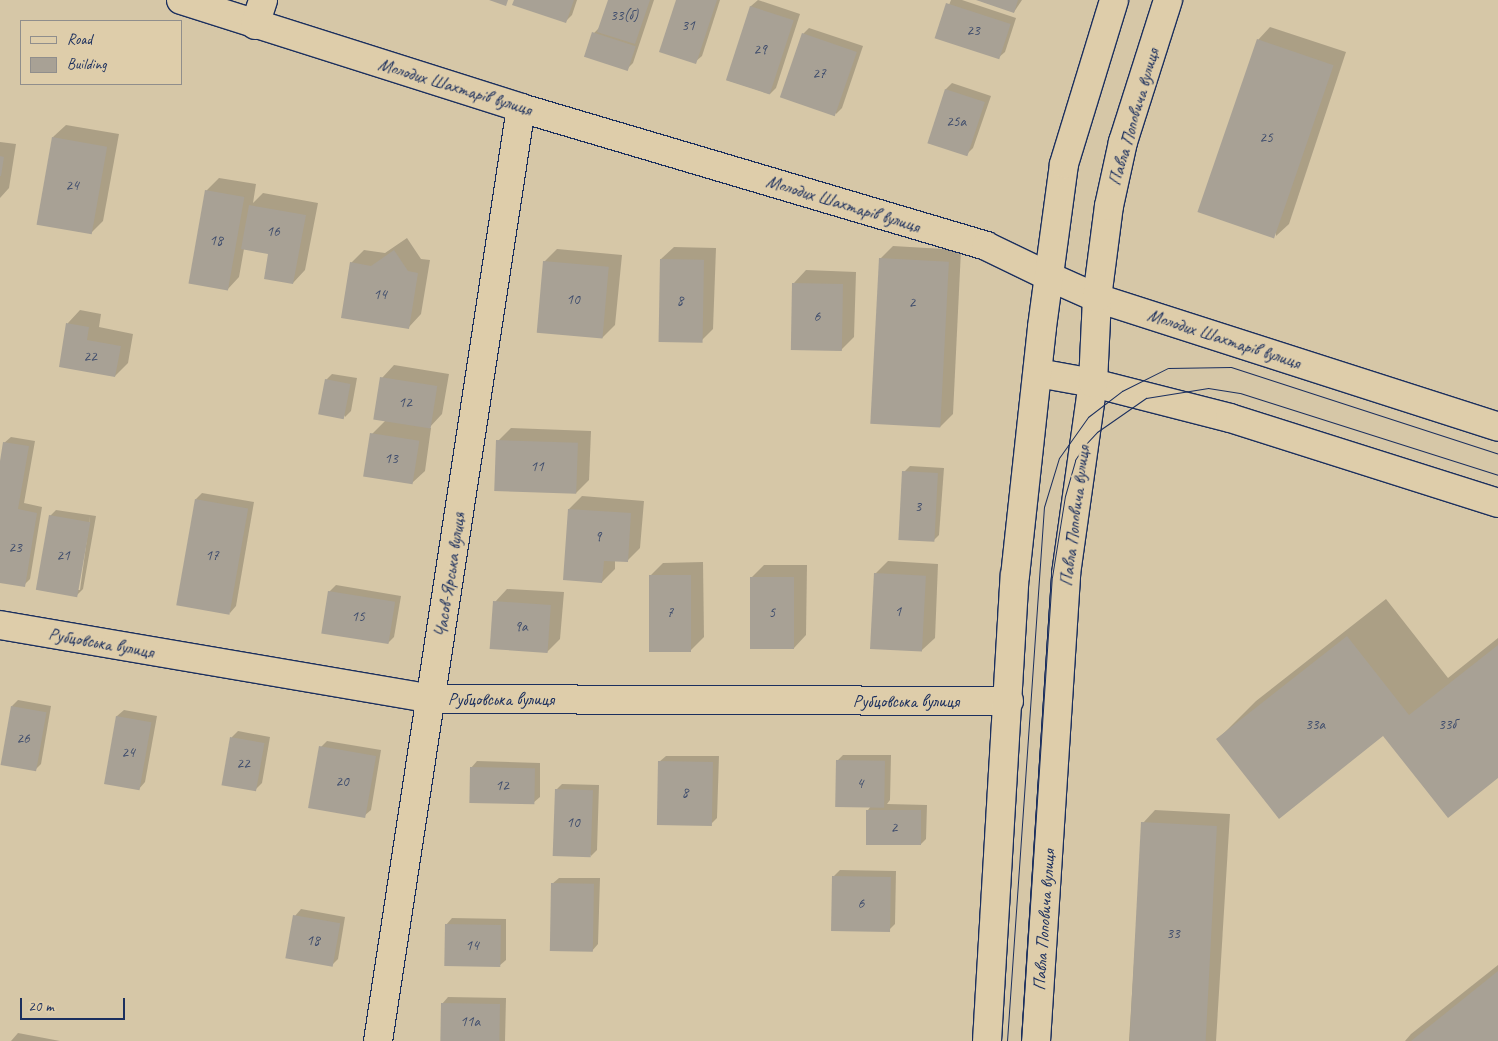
<!DOCTYPE html>
<meta charset="utf-8">
<style>
body{margin:0}
#map{position:relative;width:1498px;height:1041px;overflow:hidden;background:#d6c7a7;font-family:Caveat,sans-serif}
div>[style]{position:absolute}
.shadow>*{inset:0;background:#0003}
.building>*{inset:0;background:#a8a195;transform-origin:0 0}
.roads{filter:drop-shadow(1px 0 #1b2f5e) drop-shadow(-1px 0 #1b2f5e) drop-shadow(0 1px #1b2f5e) drop-shadow(0 -1px #1b2f5e)}
.street>*{height:28px;margin:-14px;padding:0 14px;transform-origin:14px;border-radius:14px;background:#decdaa}
.secondary>*{height:28px;margin:-14px;padding:0 14px;transform-origin:14px;border-radius:14px;background:#decdaa}
.tram>*{height:1px;margin:-0.5px;padding:0 0.5px;transform-origin:0.5px;border-radius:0.5px;background:#1b2f5e}
span{translate:-50% -50%;white-space:nowrap;text-align:center;line-height:1.15;-webkit-text-stroke:5px #decdaa;paint-order:stroke}
.number-label{font-size:15px;color:#3e4c6c}
.number-label span{-webkit-text-stroke-width:0}
.street-label{font-size:18px;color:#1b2f5e}
.legend{position:absolute;left:20px;top:20px;width:162px;height:65px;box-sizing:border-box;background:#decdaa;border:1px solid #908e8c;margin:0;padding:6px 9px;list-style:none;font-size:15px;color:#1b2f5e}
.legend li{display:flex;align-items:center;gap:10px;height:25px}
.legend b{width:25px;border:1px solid #908e8c}
.scale{position:absolute;left:20px;top:998px;width:105px;height:22px;box-sizing:border-box;border:2px solid #1b2f5e;border-top:0;padding-left:6px;font-size:15px;line-height:18px;white-space:nowrap;color:#1b2f5e;-webkit-text-stroke:4px #decdaa;paint-order:stroke}
</style>
<div id="map">
<div class="shadow">
<div style="clip-path:polygon(515px 0,577px 0,572px 15px,566px 21px)"></div>
<div style="clip-path:polygon(609px 0,654px 0,633px 63px,627px 69px,594px 33px,600px 27px)"></div>
<div style="clip-path:polygon(677px 0,720px 0,702px 56px,695px 62px)"></div>
<div style="clip-path:polygon(758px 0,800px 14px,776px 88px,770px 94px,727px 80px,751px 6px)"></div>
<div style="clip-path:polygon(951px 0,962px 0,1016px 18px,1005px 52px,998px 58px,936px 37px)"></div>
<div style="clip-path:polygon(978px 0,1022px 0,1014px 12px)"></div>
<div style="clip-path:polygon(1270px 27px,1346px 52px,1289px 224px,1276px 236px,1258px 40px)"></div>
<div style="clip-path:polygon(809px 28px,863px 46px,842px 108px,836px 114px,803px 34px)"></div>
<div style="clip-path:polygon(952px 83px,991px 96px,973px 148px,967px 154px,929px 142px,946px 89px)"></div>
<div style="clip-path:polygon(66px 125px,119px 134px,103px 221px,90px 234px,53px 137px)"></div>
<div style="clip-path:polygon(0 142px,16px 144px,9px 188px,0 198px)"></div>
<div style="clip-path:polygon(219px 178px,256px 184px,253px 203px,263px 193px,318px 203px,305px 270px,293px 283px,270px 253px,244px 249px,239px 277px,227px 290px,206px 191px)"></div>
<div style="clip-path:polygon(407px 238px,421px 259px,430px 260px,421px 314px,409px 327px,351px 263px,364px 250px,385px 253px)"></div>
<div style="clip-path:polygon(893px 246px,961px 250px,953px 414px,940px 427px,880px 259px)"></div>
<div style="clip-path:polygon(674px 247px,716px 248px,713px 329px,700px 342px,661px 259px)"></div>
<div style="clip-path:polygon(557px 249px,622px 255px,615px 325px,602px 338px,544px 262px)"></div>
<div style="clip-path:polygon(806px 270px,856px 272px,854px 337px,841px 350px,794px 283px)"></div>
<div style="clip-path:polygon(80px 310px,101px 314px,99px 327px,133px 334px,128px 363px,115px 376px,60px 366px,68px 323px)"></div>
<div style="clip-path:polygon(394px 365px,449px 374px,442px 414px,429px 428px,431px 428px,425px 471px,412px 483px,372px 434px,386px 420px,382px 378px)"></div>
<div style="clip-path:polygon(332px 374px,357px 378px,351px 411px,345px 417px,326px 380px)"></div>
<div style="clip-path:polygon(511px 428px,591px 431px,589px 480px,576px 493px,498px 441px)"></div>
<div style="clip-path:polygon(11px 437px,35px 441px,24px 503px,42px 507px,30px 579px,24px 585px,0 581px,0 468px,4px 443px)"></div>
<div style="clip-path:polygon(910px 466px,944px 468px,939px 535px,933px 541px,904px 472px)"></div>
<div style="clip-path:polygon(202px 493px,254px 502px,236px 606px,230px 613px,196px 499px)"></div>
<div style="clip-path:polygon(582px 496px,644px 501px,640px 548px,627px 561px,615px 560px,615px 569px,602px 582px,569px 509px)"></div>
<div style="clip-path:polygon(evenodd,56px 510px,96px 516px,83px 589px,77px 595px,50px 516px,56px 510px,90px 516px,80px 590px,77px 590px,90px 516px)"></div>
<div style="clip-path:polygon(888px 561px,938px 564px,935px 638px,922px 650px,875px 574px)"></div>
<div style="clip-path:polygon(703px 562px,704px 637px,691px 650px,651px 575px,663px 563px)"></div>
<div style="clip-path:polygon(764px 565px,807px 565px,806px 635px,794px 648px,751px 578px)"></div>
<div style="clip-path:polygon(336px 585px,401px 596px,394px 637px,388px 643px,329px 592px)"></div>
<div style="clip-path:polygon(507px 589px,564px 592px,560px 639px,547px 652px,495px 602px)"></div>
<div style="clip-path:polygon(1386px 599px,1448px 678px,1498px 638px,1498px 776px,1384px 734px,1218px 739px,1256px 701px)"></div>
<div style="clip-path:polygon(18px 700px,51px 706px,41px 764px,35px 770px,12px 706px)"></div>
<div style="clip-path:polygon(124px 710px,157px 716px,145px 782px,139px 789px,105px 783px,117px 716px)"></div>
<div style="clip-path:polygon(238px 731px,270px 737px,262px 783px,255px 790px,223px 784px,232px 737px)"></div>
<div style="clip-path:polygon(327px 741px,381px 750px,371px 810px,364px 816px,321px 747px)"></div>
<div style="clip-path:polygon(843px 755px,891px 755px,890px 800px,887px 804px,927px 805px,926px 839px,920px 845px,868px 810px,871px 806px,837px 761px)"></div>
<div style="clip-path:polygon(666px 756px,719px 756px,717px 818px,711px 824px,659px 762px)"></div>
<div style="clip-path:polygon(477px 761px,540px 763px,540px 797px,533px 803px,471px 768px)"></div>
<div style="clip-path:polygon(562px 784px,599px 785px,597px 850px,591px 856px,556px 790px)"></div>
<div style="clip-path:polygon(1155px 810px,1230px 814px,1216px 1041px,1129px 1041px,1143px 823px)"></div>
<div style="clip-path:polygon(840px 870px,896px 871px,895px 924px,889px 930px,834px 876px)"></div>
<div style="clip-path:polygon(559px 878px,600px 878px,598px 944px,592px 951px,552px 884px)"></div>
<div style="clip-path:polygon(301px 909px,345px 917px,338px 959px,332px 965px,295px 916px)"></div>
<div style="clip-path:polygon(452px 918px,506px 919px,506px 960px,499px 966px,446px 925px)"></div>
<div style="clip-path:polygon(1498px 965px,1498px 1041px,1405px 1041px,1411px 1034px)"></div>
<div style="clip-path:polygon(448px 997px,506px 998px,505px 1041px,441px 1041px,442px 1004px)"></div>
<div style="clip-path:polygon(18px 1033px,60px 1041px,11px 1041px)"></div>
</div>
<div class="building">
<div style="clip-path:polygon(489px 0,508px 0,506px 6px)"></div>
<div style="clip-path:polygon(514px 0,574px 0,566px 23px,512px 5px)"></div>
<div style="clip-path:polygon(608px 0,650px 0,635px 44px,597px 32px)"></div>
<div style="clip-path:polygon(676px 0,717px 0,696px 64px,659px 52px)"></div>
<div style="clip-path:polygon(976px 0,1018px 0,1014px 13px)"></div>
<div style="left:946px;top:3px;width:68px;height:37px;rotate:18deg"></div>
<div style="left:750px;top:6px;width:46px;height:78px;rotate:18deg"></div>
<div style="left:592px;top:32px;width:46px;height:26px;rotate:18deg"></div>
<div style="left:802px;top:33px;width:58px;height:68px;rotate:19deg"></div>
<div style="left:1257px;top:39px;width:81px;height:183px;rotate:19deg"></div>
<div style="left:945px;top:89px;width:42px;height:57px;rotate:18deg"></div>
<div style="left:52px;top:137px;width:56px;height:89px;rotate:10deg"></div>
<div style="clip-path:polygon(0 156px,4px 157px,1px 176px,0 176px)"></div>
<div style="left:205px;top:190px;width:40px;height:95px;rotate:10deg"></div>
<div style="clip-path:polygon(249px 205px,306px 215px,293px 284px,264px 279px,268px 254px,241px 249px)"></div>
<div style="clip-path:polygon(394px 250px,408px 271px,418px 273px,409px 329px,341px 318px,350px 262px,371px 266px)"></div>
<div style="left:879px;top:258px;width:70px;height:166px;rotate:3deg"></div>
<div style="left:660px;top:259px;width:44px;height:83px;rotate:1deg"></div>
<div style="left:543px;top:261px;width:66px;height:72px;rotate:5deg"></div>
<div style="left:792px;top:283px;width:51px;height:67px;rotate:1deg"></div>
<div style="clip-path:polygon(66px 323px,89px 327px,87px 340px,121px 346px,115px 377px,59px 367px)"></div>
<div style="left:380px;top:377px;width:58px;height:43px;rotate:9deg"></div>
<div style="left:325px;top:379px;width:26px;height:36px;rotate:11deg"></div>
<div style="left:370px;top:433px;width:50px;height:44px;rotate:9deg"></div>
<div style="left:496px;top:440px;width:82px;height:51px;rotate:2deg"></div>
<div style="clip-path:polygon(3px 442px,29px 446px,18px 509px,37px 513px,25px 587px,0 583px,0 461px)"></div>
<div style="left:902px;top:471px;width:36px;height:69px;rotate:3deg"></div>
<div style="left:195px;top:499px;width:54px;height:108px;rotate:10deg"></div>
<div style="clip-path:polygon(568px 509px,631px 513px,628px 562px,604px 561px,602px 583px,563px 580px)"></div>
<div style="left:49px;top:515px;width:42px;height:76px;rotate:10deg"></div>
<div style="left:874px;top:573px;width:52px;height:76px;rotate:3deg"></div>
<div style="left:649px;top:575px;width:42px;height:77px"></div>
<div style="left:750px;top:577px;width:44px;height:72px"></div>
<div style="left:328px;top:591px;width:68px;height:43px;rotate:9deg"></div>
<div style="left:493px;top:601px;width:58px;height:48px;rotate:4deg"></div>
<div style="clip-path:polygon(1347px 636px,1409px 715px,1498px 645px,1498px 778px,1448px 818px,1383px 736px,1279px 819px,1216px 739px)"></div>
<div style="left:11px;top:706px;width:36px;height:60px;rotate:10deg"></div>
<div style="left:116px;top:716px;width:36px;height:69px;rotate:10deg"></div>
<div style="left:230px;top:737px;width:35px;height:49px;rotate:10deg"></div>
<div style="left:319px;top:746px;width:58px;height:63px;rotate:10deg"></div>
<div style="left:836px;top:760px;width:49px;height:47px;rotate:1deg"></div>
<div style="left:658px;top:761px;width:55px;height:64px;rotate:1deg"></div>
<div style="left:470px;top:767px;width:65px;height:36px;rotate:1deg"></div>
<div style="left:555px;top:789px;width:38px;height:67px;rotate:2deg"></div>
<div style="left:866px;top:810px;width:55px;height:35px"></div>
<div style="left:1141px;top:822px;width:76px;height:219px;rotate:3deg"></div>
<div style="left:832px;top:876px;width:59px;height:55px;rotate:1deg"></div>
<div style="left:551px;top:883px;width:43px;height:68px;rotate:1deg"></div>
<div style="left:293px;top:915px;width:48px;height:44px;rotate:10deg"></div>
<div style="left:445px;top:924px;width:56px;height:42px;rotate:1deg"></div>
<div style="clip-path:polygon(1498px 971px,1498px 1041px,1411px 1041px)"></div>
<div style="left:441px;top:1003px;width:59px;height:38px;rotate:1deg"></div>
</div>
<div class="roads">
<div class="street">
<div style="left:181px;top:0;width:357px;rotate:17.6deg"></div>
<div style="left:521px;top:108px;width:485px;rotate:16.5deg"></div>
<div style="left:986px;top:246px;width:71px;rotate:25.8deg"></div>
<div style="left:255px;top:25px;width:26px;rotate:-72deg"></div>
<div style="left:0;top:625px;width:437px;rotate:9.7deg"></div>
<div style="left:431px;top:699px;width:578px;rotate:0.2deg"></div>
<div style="left:378px;top:1041px;width:944px;rotate:-81.29deg"></div>
</div>
<div class="secondary">
<div style="left:1050px;top:277px;width:51px;rotate:24.1deg"></div>
<div style="left:1097px;top:298px;width:421px;rotate:17.8deg"></div>
<div style="left:1038px;top:373px;width:56px;rotate:10.3deg"></div>
<div style="left:1093px;top:383px;width:141px;rotate:14.3deg"></div>
<div style="left:1230px;top:418px;width:281px;rotate:17.6deg"></div>
<div style="left:987px;top:1041px;width:466px;rotate:-86.6deg"></div>
<div style="left:1015px;top:576px;width:250px;rotate:-83.8deg"></div>
<div style="left:1042px;top:327px;width:164px;rotate:-82.3deg"></div>
<div style="left:1064px;top:164px;width:171px;rotate:-73deg"></div>
<div style="left:1036px;top:1041px;width:468px;rotate:-86.3deg"></div>
<div style="left:1066px;top:574px;width:193px;rotate:-82deg"></div>
<div style="left:1093px;top:383px;width:85px;rotate:-87.3deg"></div>
<div style="left:1097px;top:298px;width:93px;rotate:-82.6deg"></div>
<div style="left:1109px;top:206px;width:66px;rotate:-77.7deg"></div>
<div style="left:1123px;top:142px;width:149px;rotate:-72.4deg"></div>
</div>
</div>
<div class="tram">
<div style="left:1007px;top:1041px;width:535px;rotate:-86.04deg"></div>
<div style="left:1044px;top:507px;width:51px;rotate:-73deg"></div>
<div style="left:1059px;top:458px;width:50px;rotate:-54.7deg"></div>
<div style="left:1088px;top:417px;width:43px;rotate:-37.4deg"></div>
<div style="left:1122px;top:391px;width:51px;rotate:-26.6deg"></div>
<div style="left:1168px;top:368px;width:63px;rotate:-0.9deg"></div>
<div style="left:1231px;top:367px;width:281px;rotate:18deg"></div>
<div style="left:1021px;top:1041px;width:465px;rotate:-86.2deg"></div>
<div style="left:1052px;top:577px;width:82px;rotate:-80.9deg"></div>
<div style="left:1065px;top:496px;width:37px;rotate:-74deg"></div>
<div style="left:1075px;top:460px;width:17px;rotate:-57deg"></div>
<div style="left:1084px;top:446px;width:19px;rotate:-47deg"></div>
<div style="left:1097px;top:432px;width:60px;rotate:-34.8deg"></div>
<div style="left:1146px;top:398px;width:63px;rotate:-9.2deg"></div>
<div style="left:1208px;top:388px;width:32px;rotate:9deg"></div>
<div style="left:1240px;top:393px;width:271px;rotate:17.6deg"></div>
</div>
<div class="number-label">
<span style="left:624px;top:16px">33(б)</span>
<span style="left:688px;top:26px">31</span>
<span style="left:973px;top:31px">23</span>
<span style="left:760px;top:50px">29</span>
<span style="left:819px;top:74px">27</span>
<span style="left:956px;top:122px">25а</span>
<span style="left:1266px;top:138px">25</span>
<span style="left:72px;top:186px">24</span>
<span style="left:273px;top:232px">16</span>
<span style="left:216px;top:241px">18</span>
<span style="left:380px;top:295px">14</span>
<span style="left:573px;top:300px">10</span>
<span style="left:680px;top:301px">8</span>
<span style="left:912px;top:303px">2</span>
<span style="left:817px;top:317px">6</span>
<span style="left:90px;top:357px">22</span>
<span style="left:405px;top:403px">12</span>
<span style="left:391px;top:459px">13</span>
<span style="left:537px;top:467px">11</span>
<span style="left:918px;top:507px">3</span>
<span style="left:598px;top:537px">9</span>
<span style="left:15px;top:548px">23</span>
<span style="left:63px;top:556px">21</span>
<span style="left:212px;top:556px">17</span>
<span style="left:898px;top:612px">1</span>
<span style="left:670px;top:613px">7</span>
<span style="left:772px;top:613px">5</span>
<span style="left:358px;top:617px">15</span>
<span style="left:521px;top:627px">9а</span>
<span style="left:1315px;top:725px">33а</span>
<span style="left:1447px;top:725px">33б</span>
<span style="left:23px;top:739px">26</span>
<span style="left:128px;top:753px">24</span>
<span style="left:243px;top:764px">22</span>
<span style="left:342px;top:782px">20</span>
<span style="left:860px;top:784px">4</span>
<span style="left:502px;top:786px">12</span>
<span style="left:685px;top:793px">8</span>
<span style="left:573px;top:823px">10</span>
<span style="left:894px;top:828px">2</span>
<span style="left:861px;top:904px">6</span>
<span style="left:1173px;top:934px">33</span>
<span style="left:313px;top:941px">18</span>
<span style="left:472px;top:946px">14</span>
<span style="left:470px;top:1022px">11а</span>
</div>
<div class="street-label">
<span style="left:455px;top:87px;rotate:17deg">Молодих Шахтарів вулиця</span>
<span style="left:1134px;top:117px;rotate:-74deg">Павла Поповича вулиця</span>
<span style="left:843px;top:204px;rotate:17deg">Молодих Шахтарів вулиця</span>
<span style="left:1224px;top:339px;rotate:18deg">Молодих Шахтарів вулиця</span>
<span style="left:1075px;top:516px;rotate:-83deg">Павла Поповича вулиця</span>
<span style="left:450px;top:575px;rotate:-81deg">Часов-Ярська вулиця</span>
<span style="left:101px;top:643px;rotate:10deg">Рубцовська вулиця</span>
<span style="left:501px;top:699px">Рубцовська вулиця</span>
<span style="left:906px;top:701px">Рубцовська вулиця</span>
<span style="left:1044px;top:920px;rotate:-86deg">Павла Поповича вулиця</span>
</div>
<ul class="legend">
<li><b style="height:6px;background:#decdaa"></b>Road</li>
<li><b style="height:14px;background:#a8a195"></b>Building</li>
</ul>
<div class="scale">20 m</div>
</div>
